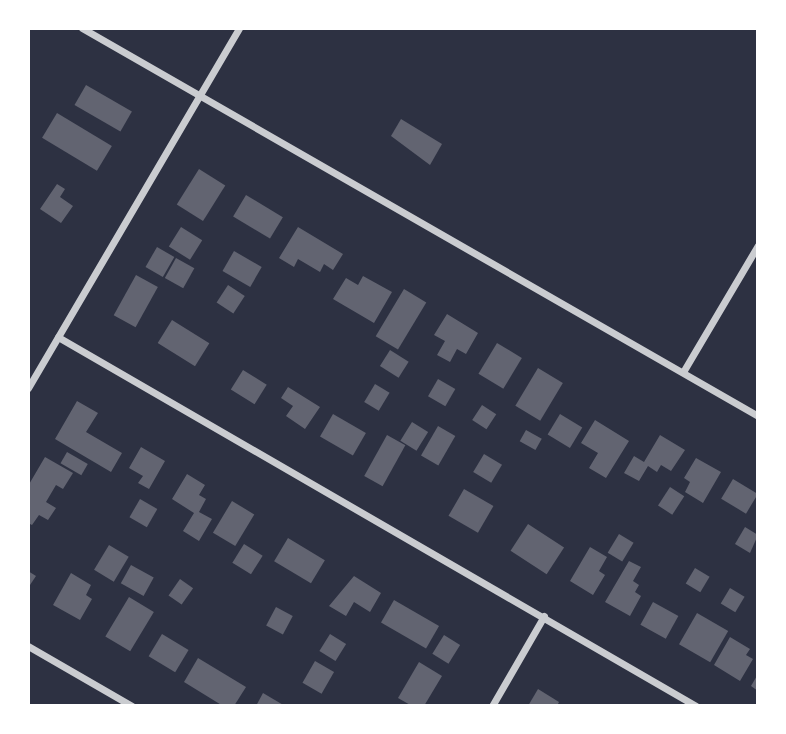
<!DOCTYPE html>
<style>
body{margin:0}
#map{position:relative;width:786px;height:734px;overflow:hidden;background:#2d3142;font-family:"Fira Sans Condensed",sans-serif}
div>[style]{position:absolute}
.building>*{inset:0;background:#626471;transform-origin:0 0}
.minor>*{height:7px;margin:-3.5px;padding:0 3.5px;transform-origin:3.5px;border-radius:3.5px;background:#caccd0}
span{translate:-50% -50%;white-space:nowrap;text-align:center;line-height:1.15;-webkit-text-stroke:7px #fff;paint-order:stroke}
.frame{position:absolute;inset:0;border:30px solid #fff;pointer-events:none}
</style>
<div id="map">
<div class="building">
<div style="left:86px;top:85px;width:53px;height:23px;rotate:30deg"></div>
<div style="left:57px;top:113px;width:64px;height:29px;rotate:31deg"></div>
<div style="clip-path:polygon(401px 119px,442px 144px,430px 165px,391px 136px)"></div>
<div style="left:199px;top:169px;width:31px;height:42px;rotate:32deg"></div>
<div style="clip-path:polygon(57px 184px,65px 189px,60px 197px,73px 206px,61px 223px,40px 209px)"></div>
<div style="left:246px;top:195px;width:43px;height:25px;rotate:31deg"></div>
<div style="left:181px;top:227px;width:25px;height:23px;rotate:32deg"></div>
<div style="clip-path:polygon(298px 227px,343px 254px,333px 270px,324px 264px,320px 272px,298px 259px,294px 267px,279px 258px)"></div>
<div style="left:157px;top:247px;width:20px;height:23px;rotate:30deg"></div>
<div style="left:234px;top:251px;width:32px;height:23px;rotate:30deg"></div>
<div style="left:176px;top:258px;width:21px;height:23px;rotate:29deg"></div>
<div style="left:136px;top:275px;width:25px;height:46px;rotate:29deg"></div>
<div style="clip-path:polygon(363px 276px,392px 292px,374px 323px,333px 299px,346px 278px,358px 285px)"></div>
<div style="left:228px;top:285px;width:20px;height:21px;rotate:33deg"></div>
<div style="left:404px;top:289px;width:26px;height:55px;rotate:31deg"></div>
<div style="clip-path:polygon(447px 314px,478px 333px,466px 354px,457px 349px,450px 362px,437px 355px,445px 341px,434px 335px)"></div>
<div style="left:172px;top:320px;width:44px;height:27px;rotate:32deg"></div>
<div style="left:497px;top:343px;width:29px;height:36px;rotate:31deg"></div>
<div style="left:390px;top:350px;width:22px;height:19px;rotate:32deg"></div>
<div style="left:538px;top:368px;width:29px;height:44px;rotate:31deg"></div>
<div style="left:243px;top:370px;width:28px;height:23px;rotate:32deg"></div>
<div style="left:438px;top:379px;width:20px;height:20px;rotate:30deg"></div>
<div style="left:375px;top:384px;width:17px;height:21px;rotate:31deg"></div>
<div style="clip-path:polygon(288px 387px,320px 407px,305px 429px,286px 416px,293px 406px,281px 398px)"></div>
<div style="clip-path:polygon(77px 401px,98px 413px,86px 432px,122px 453px,111px 472px,55px 439px)"></div>
<div style="left:482px;top:405px;width:17px;height:18px;rotate:33deg"></div>
<div style="left:333px;top:414px;width:38px;height:26px;rotate:30deg"></div>
<div style="left:560px;top:414px;width:26px;height:24px;rotate:31deg"></div>
<div style="clip-path:polygon(595px 420px,629px 441px,606px 478px,589px 468px,598px 453px,581px 443px)"></div>
<div style="left:412px;top:422px;width:19px;height:22px;rotate:32deg"></div>
<div style="left:438px;top:426px;width:20px;height:34px;rotate:30deg"></div>
<div style="left:526px;top:430px;width:18px;height:13px;rotate:29deg"></div>
<div style="left:387px;top:435px;width:21px;height:47px;rotate:29deg"></div>
<div style="clip-path:polygon(660px 435px,685px 450px,671px 471px,661px 465px,657px 472px,648px 466px,639px 481px,624px 473px,634px 456px,644px 462px)"></div>
<div style="clip-path:polygon(141px 447px,165px 461px,149px 489px,138px 483px,143px 476px,129px 468px)"></div>
<div style="left:67px;top:452px;width:24px;height:13px;rotate:30deg"></div>
<div style="left:484px;top:454px;width:21px;height:21px;rotate:31deg"></div>
<div style="clip-path:polygon(45px 457px,73px 473px,63px 489px,56px 485px,46px 502px,56px 508px,48px 520px,39px 515px,32px 525px,28px 523px,28px 486px)"></div>
<div style="clip-path:polygon(696px 458px,721px 472px,703px 503px,685px 492px,690px 482px,684px 478px)"></div>
<div style="clip-path:polygon(187px 474px,205px 485px,199px 495px,206px 499px,199px 512px,212px 519px,199px 541px,183px 531px,194px 513px,172px 499px)"></div>
<div style="left:733px;top:479px;width:29px;height:23px;rotate:31deg"></div>
<div style="left:670px;top:487px;width:17px;height:22px;rotate:33deg"></div>
<div style="left:464px;top:489px;width:34px;height:31px;rotate:30deg"></div>
<div style="left:140px;top:499px;width:20px;height:21px;rotate:30deg"></div>
<div style="left:232px;top:501px;width:26px;height:37px;rotate:31deg"></div>
<div style="left:528px;top:524px;width:43px;height:32px;rotate:33deg"></div>
<div style="clip-path:polygon(745px 527px,758px 535px,750px 553px,735px 544px)"></div>
<div style="left:619px;top:534px;width:17px;height:22px;rotate:31deg"></div>
<div style="left:288px;top:538px;width:43px;height:27px;rotate:31deg"></div>
<div style="left:244px;top:544px;width:22px;height:22px;rotate:32deg"></div>
<div style="left:109px;top:545px;width:23px;height:29px;rotate:31deg"></div>
<div style="clip-path:polygon(590px 547px,607px 557px,599px 571px,605px 575px,593px 595px,570px 581px)"></div>
<div style="clip-path:polygon(629px 561px,641px 567px,633px 581px,639px 585px,635px 592px,641px 596px,630px 616px,605px 602px)"></div>
<div style="left:131px;top:565px;width:26px;height:21px;rotate:29deg"></div>
<div style="left:695px;top:568px;width:17px;height:18px;rotate:31deg"></div>
<div style="clip-path:polygon(28px 571px,36px 576px,28px 588px)"></div>
<div style="clip-path:polygon(71px 573px,91px 585px,86px 595px,92px 599px,80px 620px,53px 605px)"></div>
<div style="clip-path:polygon(354px 576px,381px 593px,370px 612px,354px 602px,346px 616px,329px 606px)"></div>
<div style="left:180px;top:579px;width:16px;height:20px;rotate:35deg"></div>
<div style="left:730px;top:588px;width:17px;height:18px;rotate:31deg"></div>
<div style="left:129px;top:597px;width:29px;height:46px;rotate:31deg"></div>
<div style="left:394px;top:600px;width:52px;height:26px;rotate:30deg"></div>
<div style="left:653px;top:602px;width:29px;height:26px;rotate:29deg"></div>
<div style="left:276px;top:607px;width:19px;height:21px;rotate:28deg"></div>
<div style="left:697px;top:613px;width:36px;height:36px;rotate:30deg"></div>
<div style="left:162px;top:634px;width:31px;height:26px;rotate:31deg"></div>
<div style="left:330px;top:634px;width:19px;height:20px;rotate:32deg"></div>
<div style="left:444px;top:635px;width:19px;height:22px;rotate:32deg"></div>
<div style="clip-path:polygon(730px 637px,750px 649px,746px 655px,753px 659px,740px 681px,714px 665px)"></div>
<div style="clip-path:polygon(198px 658px,246px 687px,234px 706px,223px 706px,184px 682px)"></div>
<div style="left:315px;top:661px;width:22px;height:25px;rotate:30deg"></div>
<div style="clip-path:polygon(419px 662px,442px 676px,424px 706px,412px 706px,398px 698px)"></div>
<div style="clip-path:polygon(758px 674px,758px 691px,751px 686px)"></div>
<div style="clip-path:polygon(538px 689px,559px 702px,557px 706px,528px 706px)"></div>
<div style="clip-path:polygon(263px 693px,285px 706px,256px 706px)"></div>
</div>
<div class="minor">
<div style="left:82px;top:28px;width:779px;rotate:29.85deg"></div>
<div style="left:58px;top:337px;width:737px;rotate:30.04deg"></div>
<div style="left:683px;top:372px;width:147px;rotate:-59.4deg"></div>
<div style="left:28px;top:388px;width:417px;rotate:-59.6deg"></div>
<div style="left:28px;top:646px;width:120px;rotate:30deg"></div>
<div style="left:492px;top:706px;width:104px;rotate:-60deg"></div>
</div>
<div class="frame"></div>
</div>
